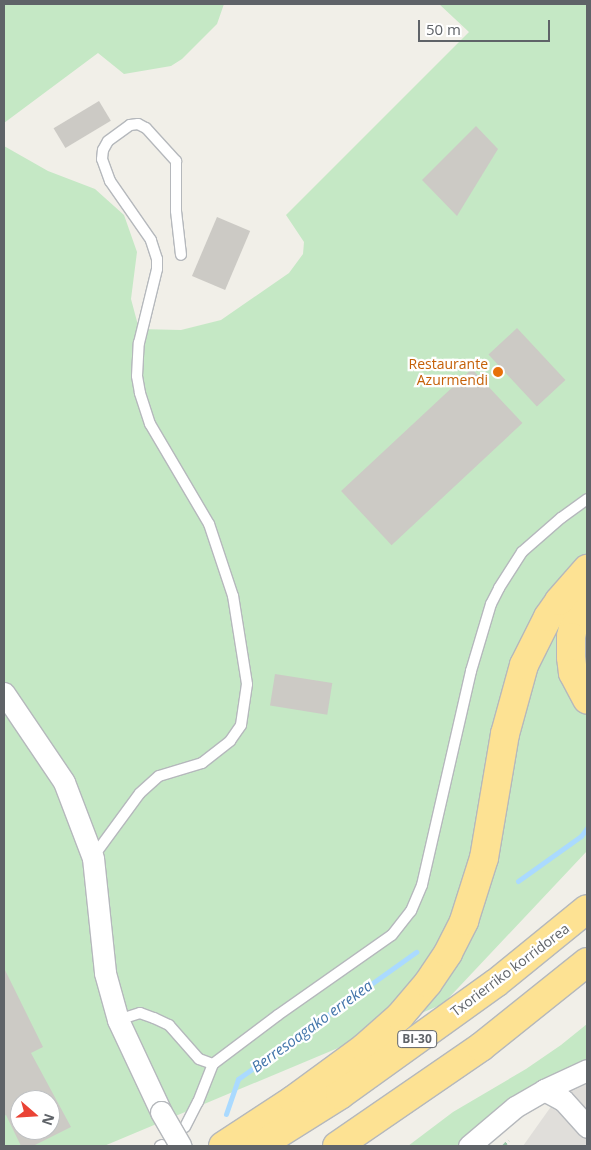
<!DOCTYPE html>
<style>
body{margin:0}
#map{position:relative;width:591px;height:1150px;overflow:hidden;background:#f1efe8;font-family:"Open Sans",sans-serif}
div>[style]{position:absolute}
.industrial>*{inset:0;background:#e0deda}
.green>*{inset:0;background:#c5e8c5}
.stream>*{height:5px;margin:-2.5px;padding:0 2.5px;transform-origin:2.5px;border-radius:2.5px;background:#aadaff}
.building>*{inset:0;background:#cccac5;transform-origin:0 0}
.path>*{height:3px;margin-top:-1.5px;transform-origin:0;background:repeating-linear-gradient(90deg,#9cc7a9 0 5px,transparent 0 7.5px)}
.roads{filter:drop-shadow(1px 0 #b5b8bc) drop-shadow(-1px 0 #b5b8bc) drop-shadow(0 1px #b5b8bc) drop-shadow(0 -1px #b5b8bc)}
.service>*{height:10px;margin:-5px;padding:0 5px;transform-origin:5px;border-radius:5px;background:#fff}
.minor>*{height:21px;margin:-10.5px;padding:0 10.5px;transform-origin:10.5px;border-radius:10.5px;background:#fff}
.motorway>*{height:28px;margin:-14px;padding:0 14px;transform-origin:14px;border-radius:14px;background:#fde293}
.bridges{filter:drop-shadow(1px 0 #b5b8bc) drop-shadow(-1px 0 #b5b8bc) drop-shadow(0 1px #b5b8bc) drop-shadow(0 -1px #b5b8bc)}
.minor-bridge>*{height:21px;margin:-10.5px;padding:0 10.5px;transform-origin:10.5px;border-radius:10.5px;background:#fff}
.dots>*{width:14px;height:14px;translate:-50% -50%;box-sizing:border-box;border:2px solid #fff;border-radius:50%}
span{translate:-50% -50%;white-space:nowrap;text-align:center;line-height:1.15;-webkit-text-stroke:4.5px #fff;paint-order:stroke}
.shield-label span{padding:1px 4px;background:#fff;border:1px solid;border-radius:4px;-webkit-text-stroke-width:0}
.shield-label{font-size:12px;color:#5f6368;font-weight:700}
.food-label{font-size:14px;color:#c56008}
.right{translate:-100% -50%;text-align:right}
.street-label{font-size:14px;color:#5f6368}
.water-label{font-size:15px;color:#4174aa;font-style:italic}
.frame{position:absolute;inset:0;border:5px solid #5f6368;pointer-events:none}
.north{position:absolute;left:10px;top:1090px;width:50px;height:50px;box-sizing:border-box;background:#fff;border:1px solid #bfc1c3;border-radius:50%;rotate:109deg;font-size:14px;font-weight:700;line-height:20px;text-align:center;color:#5f6368}
.north::after{content:'';display:block;margin:auto;width:18px;height:22px;background:#ea4335;clip-path:polygon(50% 0,100% 100%,50% 72%,0 100%)}
.scale{position:absolute;left:418px;top:20px;width:132px;height:22px;box-sizing:border-box;border:2px solid #5f6368;border-top:0;padding-left:6px;font-size:15px;line-height:18px;white-space:nowrap;color:#5f6368;-webkit-text-stroke:4px #fff;paint-order:stroke}
</style>
<div id="map">
<div class="industrial">
<div style="clip-path:polygon(587px 1070px,587px 1146px,523px 1146px,572px 1077px)"></div>
</div>
<div class="green">
<div style="clip-path:polygon(4px 4px,224px 4px,217px 24px,182px 59px,171px 66px,124px 74px,98px 53px,4px 123px)"></div>
<div style="clip-path:polygon(evenodd,439px 4px,587px 4px,587px 851px,443px 1004px,104px 1146px,4px 1146px,4px 146px,48px 171px,95px 189px,124px 215px,137px 252px,131px 299px,139px 329px,181px 330px,221px 320px,289px 273px,303px 254px,304px 242px,286px 215px,469px 32px,439px 4px,20px 1100px,50px 1100px,50px 1130px,20px 1130px,20px 1100px)"></div>
<div style="clip-path:polygon(587px 1024px,587px 1075px,576px 1079px,473px 1146px,408px 1146px,453px 1112px,526px 1069px,561px 1045px)"></div>
</div>
<div class="stream">
<div style="left:518px;top:881px;width:77px;rotate:-35.5deg"></div>
<div style="left:581px;top:836px;width:10px;rotate:-53deg"></div>
<div style="left:226px;top:1114px;width:37px;rotate:-71deg"></div>
<div style="left:238px;top:1079px;width:219px;rotate:-35.5deg"></div>
</div>
<div class="building">
<div style="left:99px;top:101px;width:23px;height:53px;rotate:59deg"></div>
<div style="clip-path:polygon(476px 126px,498px 149px,457px 216px,422px 180px)"></div>
<div style="left:217px;top:217px;width:36px;height:64px;rotate:23deg"></div>
<div style="left:517px;top:328px;width:71px;height:39px;rotate:47deg"></div>
<div style="left:472px;top:369px;width:74px;height:179px;rotate:47deg"></div>
<div style="left:275px;top:674px;width:58px;height:32px;rotate:9deg"></div>
<div style="clip-path:polygon(evenodd,4px 968px,43px 1047px,31px 1053px,71px 1127px,33px 1146px,21px 1146px,6px 1115px,4px 1116px,4px 968px,20px 1100px,50px 1100px,50px 1130px,20px 1130px,20px 1100px)"></div>
</div>
<div class="path">
<div style="left:503px;top:1146px;width:8px;rotate:-45deg"></div>
</div>
<div class="roads">
<div class="service">
<div style="left:93px;top:857px;width:79px;rotate:-53.7deg"></div>
<div style="left:140px;top:793px;width:25px;rotate:-42deg"></div>
<div style="left:159px;top:776px;width:45px;rotate:-16.8deg"></div>
<div style="left:202px;top:763px;width:36px;rotate:-38deg"></div>
<div style="left:230px;top:741px;width:19px;rotate:-55deg"></div>
<div style="left:241px;top:725px;width:41px;rotate:-81.7deg"></div>
<div style="left:247px;top:684px;width:89px;rotate:-99deg"></div>
<div style="left:233px;top:596px;width:76px;rotate:-108.4deg"></div>
<div style="left:209px;top:524px;width:116px;rotate:-120.5deg"></div>
<div style="left:150px;top:424px;width:33px;rotate:-108deg"></div>
<div style="left:140px;top:393px;width:17px;rotate:-100deg"></div>
<div style="left:137px;top:376px;width:33px;rotate:-87deg"></div>
<div style="left:139px;top:343px;width:76px;rotate:-76.3deg"></div>
<div style="left:157px;top:269px;width:10px;rotate:-90deg"></div>
<div style="left:157px;top:259px;width:20px;rotate:-108deg"></div>
<div style="left:151px;top:240px;width:72px;rotate:-124.8deg"></div>
<div style="left:110px;top:181px;width:23px;rotate:-110deg"></div>
<div style="left:102px;top:159px;width:9px;rotate:-84deg"></div>
<div style="left:103px;top:150px;width:10px;rotate:-61deg"></div>
<div style="left:108px;top:141px;width:27px;rotate:-36deg"></div>
<div style="left:130px;top:125px;width:8px;rotate:-7deg"></div>
<div style="left:138px;top:124px;width:9px;rotate:27deg"></div>
<div style="left:146px;top:128px;width:45px;rotate:47.7deg"></div>
<div style="left:176px;top:161px;width:50px;rotate:90deg"></div>
<div style="left:176px;top:211px;width:44px;rotate:83.5deg"></div>
<div style="left:118px;top:1020px;width:23px;rotate:-18deg"></div>
<div style="left:140px;top:1013px;width:15px;rotate:20deg"></div>
<div style="left:154px;top:1018px;width:17px;rotate:25deg"></div>
<div style="left:169px;top:1025px;width:45px;rotate:48.6deg"></div>
<div style="left:199px;top:1059px;width:15px;rotate:20deg"></div>
<div style="left:213px;top:1064px;width:81px;rotate:-37deg"></div>
<div style="left:278px;top:1015px;width:139px;rotate:-35.1deg"></div>
<div style="left:392px;top:935px;width:31px;rotate:-52deg"></div>
<div style="left:411px;top:911px;width:28px;rotate:-67deg"></div>
<div style="left:422px;top:885px;width:220px;rotate:-77.1deg"></div>
<div style="left:471px;top:671px;width:70px;rotate:-73.4deg"></div>
<div style="left:491px;top:604px;width:18px;rotate:-63deg"></div>
<div style="left:499px;top:588px;width:43px;rotate:-57.4deg"></div>
<div style="left:522px;top:552px;width:52px;rotate:-41.1deg"></div>
<div style="left:561px;top:518px;width:32px;rotate:-36deg"></div>
<div style="left:185px;top:1127px;width:28px;rotate:-63deg"></div>
<div style="left:198px;top:1102px;width:41px;rotate:-68.5deg"></div>
<div style="left:160px;top:1146px;width:2px;rotate:-27deg"></div>
</div>
<div class="minor">
<div style="left:4px;top:693px;width:107px;rotate:56deg"></div>
<div style="left:64px;top:782px;width:81px;rotate:69.1deg"></div>
<div style="left:93px;top:858px;width:116px;rotate:84deg"></div>
<div style="left:105px;top:973px;width:49px;rotate:74.5deg"></div>
<div style="left:118px;top:1020px;width:102px;rotate:64.9deg"></div>
<div style="left:544px;top:1090px;width:21px;rotate:28deg"></div>
<div style="left:563px;top:1100px;width:36px;rotate:48deg"></div>
<div style="left:469px;top:1146px;width:60px;rotate:-40.3deg"></div>
<div style="left:515px;top:1107px;width:34px;rotate:-30deg"></div>
<div style="left:544px;top:1090px;width:47px;rotate:-24.9deg"></div>
</div>
<div class="motorway">
<div style="left:587px;top:592px;width:29px;rotate:115deg"></div>
<div style="left:575px;top:618px;width:19px;rotate:102deg"></div>
<div style="left:571px;top:637px;width:20px;rotate:90deg"></div>
<div style="left:571px;top:657px;width:16px;rotate:83deg"></div>
<div style="left:573px;top:673px;width:30px;rotate:62deg"></div>
<div style="left:223px;top:1146px;width:84px;rotate:-33.3deg"></div>
<div style="left:293px;top:1100px;width:88px;rotate:-36.2deg"></div>
<div style="left:364px;top:1048px;width:48px;rotate:-41.6deg"></div>
<div style="left:400px;top:1016px;width:43px;rotate:-49.7deg"></div>
<div style="left:428px;top:983px;width:36px;rotate:-56deg"></div>
<div style="left:448px;top:953px;width:36px;rotate:-63deg"></div>
<div style="left:464px;top:921px;width:66px;rotate:-72.4deg"></div>
<div style="left:484px;top:858px;width:126px;rotate:-80.4deg"></div>
<div style="left:505px;top:734px;width:72px;rotate:-74.6deg"></div>
<div style="left:524px;top:665px;width:54px;rotate:-63.4deg"></div>
<div style="left:548px;top:617px;width:19px;rotate:-55deg"></div>
<div style="left:559px;top:601px;width:43px;rotate:-48.8deg"></div>
<div style="left:259px;top:1146px;width:96px;rotate:-32.2deg"></div>
<div style="left:340px;top:1095px;width:192px;rotate:-35.7deg"></div>
<div style="left:496px;top:983px;width:117px;rotate:-39.1deg"></div>
<div style="left:337px;top:1146px;width:175px;rotate:-34.5deg"></div>
<div style="left:481px;top:1047px;width:136px;rotate:-38.7deg"></div>
</div>
</div>
<div class="bridges">
<div class="minor-bridge">
<div style="left:161px;top:1112px;width:39px;rotate:60deg"></div>
</div>
</div>
<div class="dots">
<div style="left:498px;top:372px;background:#e8710a"></div>
</div>
<div class="shield-label">
<span style="left:417px;top:1039px">BI-30</span>
</div>
<div class="food-label">
<span class="right" style="left:488px;top:372px">Restaurante<br>Azurmendi</span>
</div>
<div class="street-label">
<span style="left:510px;top:970px;rotate:-37deg">Txorierriko korridorea</span>
</div>
<div class="water-label">
<span style="left:312px;top:1026px;rotate:-36deg">Berresoagako errekea</span>
</div>
<div class="frame"></div>
<div class="north">N</div>
<div class="scale">50 m</div>
</div>
